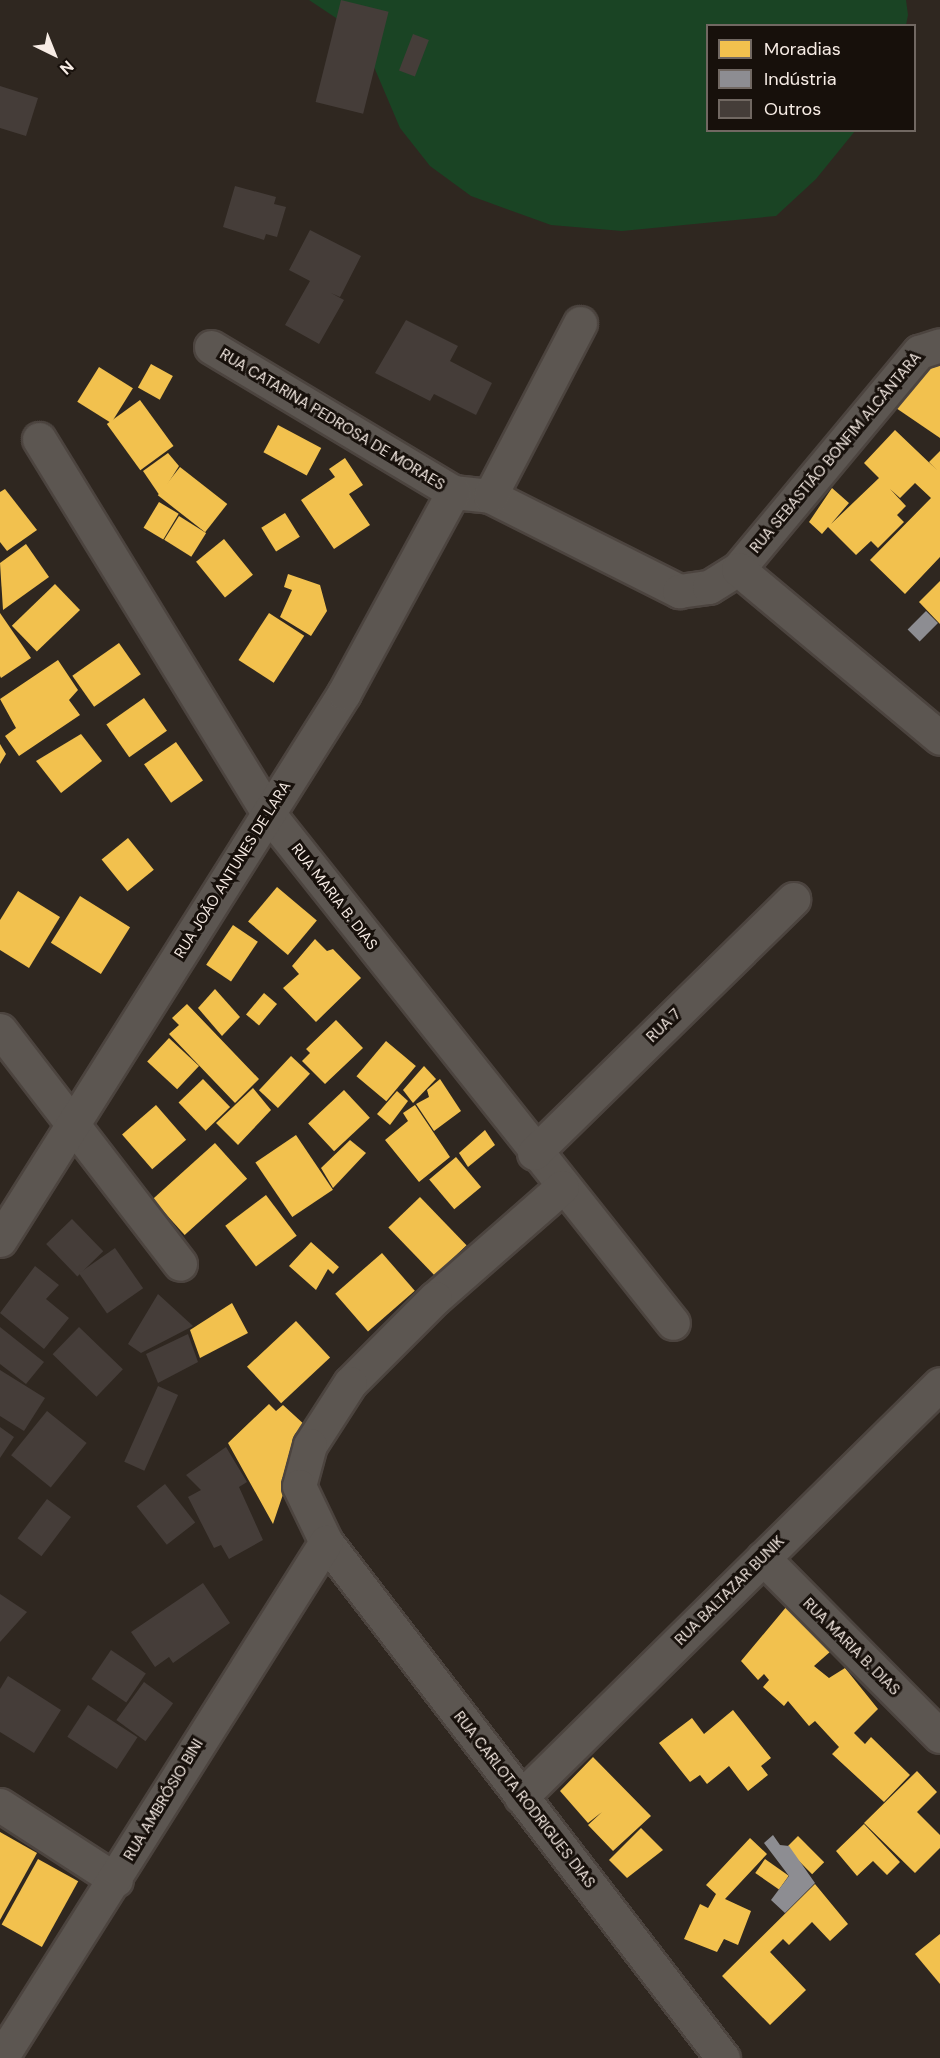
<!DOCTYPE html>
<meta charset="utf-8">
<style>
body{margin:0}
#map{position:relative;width:940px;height:2058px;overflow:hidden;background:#2f2720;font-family:"DM Sans",sans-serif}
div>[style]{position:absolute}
.green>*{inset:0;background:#1a4424}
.homes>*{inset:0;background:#f2c14e;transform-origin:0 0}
.industry>*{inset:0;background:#8d8d92;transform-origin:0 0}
.building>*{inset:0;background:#453d39;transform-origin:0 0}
.roads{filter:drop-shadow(2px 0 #4c443f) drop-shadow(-2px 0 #4c443f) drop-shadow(0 2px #4c443f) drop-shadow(0 -2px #4c443f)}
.street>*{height:33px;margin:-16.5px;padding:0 16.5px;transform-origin:16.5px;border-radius:16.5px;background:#5c5651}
span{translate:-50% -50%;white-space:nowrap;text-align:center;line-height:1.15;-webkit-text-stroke:6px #17100b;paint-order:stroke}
.street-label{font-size:15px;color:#f7ece5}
.legend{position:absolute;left:706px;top:24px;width:210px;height:108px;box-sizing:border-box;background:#17100b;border:2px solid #716862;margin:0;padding:8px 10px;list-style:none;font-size:18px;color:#f7ece5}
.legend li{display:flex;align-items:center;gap:12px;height:30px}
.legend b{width:30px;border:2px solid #716862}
.north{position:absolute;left:24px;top:24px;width:60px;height:60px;-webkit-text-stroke:4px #17100b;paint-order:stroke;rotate:137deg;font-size:16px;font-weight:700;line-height:24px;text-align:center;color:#f7ece5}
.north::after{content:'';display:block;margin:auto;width:21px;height:27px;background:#f7ece5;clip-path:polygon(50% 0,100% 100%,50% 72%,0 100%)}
</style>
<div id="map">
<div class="green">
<div style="clip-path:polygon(309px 0,906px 0,908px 15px,906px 25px,708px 26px,708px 130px,855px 131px,816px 179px,776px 216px,622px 231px,551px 225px,471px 196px,430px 166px,400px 128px,360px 34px)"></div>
</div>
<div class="homes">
<div style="clip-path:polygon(940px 351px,940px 438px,896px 408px)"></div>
<div style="left:151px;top:364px;width:25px;height:27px;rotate:29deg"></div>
<div style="left:99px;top:367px;width:40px;height:41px;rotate:32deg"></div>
<div style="left:140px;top:400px;width:57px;height:41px;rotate:54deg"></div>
<div style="left:278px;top:425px;width:49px;height:31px;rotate:28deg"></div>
<div style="clip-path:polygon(895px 430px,938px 471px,929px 462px,940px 451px,940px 557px,905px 594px,870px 560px,931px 498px,915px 483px,900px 498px,890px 489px,906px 506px,897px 515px,904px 522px,878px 548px,871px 541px,856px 555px,828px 527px,822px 534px,809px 522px,832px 488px,849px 503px,831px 524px,879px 478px,864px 463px)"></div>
<div style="clip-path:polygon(168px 453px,179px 466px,160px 496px,143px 471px)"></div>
<div style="clip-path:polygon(345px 458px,363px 485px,349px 494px,370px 525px,334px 549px,301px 500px,335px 477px,329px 469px)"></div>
<div style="left:180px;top:467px;width:60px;height:36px;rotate:38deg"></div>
<div style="clip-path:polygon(5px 489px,37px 530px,7px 551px,0 542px,0 492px)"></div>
<div style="left:159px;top:502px;width:23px;height:30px;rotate:31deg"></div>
<div style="left:285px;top:513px;width:28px;height:28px;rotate:58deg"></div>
<div style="left:179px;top:516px;width:32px;height:28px;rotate:32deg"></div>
<div style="left:224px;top:539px;width:46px;height:36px;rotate:51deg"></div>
<div style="clip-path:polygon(26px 544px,49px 577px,3px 610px,0 563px)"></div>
<div style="clip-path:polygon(288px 574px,320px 585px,327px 611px,311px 636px,280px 617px,292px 590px,284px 587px)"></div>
<div style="clip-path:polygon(940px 581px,940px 624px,919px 602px)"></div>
<div style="left:55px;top:584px;width:36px;height:60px;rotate:46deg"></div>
<div style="clip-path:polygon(0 613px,31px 658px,1px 678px,0 676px)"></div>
<div style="left:269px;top:613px;width:42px;height:56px;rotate:33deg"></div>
<div style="left:119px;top:643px;width:38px;height:57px;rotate:55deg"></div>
<div style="clip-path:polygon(58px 660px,78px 690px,69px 700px,80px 715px,19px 756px,5px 736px,16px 728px,0 699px)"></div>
<div style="left:144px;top:698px;width:40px;height:46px;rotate:55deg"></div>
<div style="clip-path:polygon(81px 734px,102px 761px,61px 793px,36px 761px)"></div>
<div style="left:176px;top:742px;width:47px;height:39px;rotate:55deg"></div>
<div style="clip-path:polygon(0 744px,6px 754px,0 764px)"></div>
<div style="left:128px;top:838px;width:41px;height:34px;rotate:51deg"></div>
<div style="left:277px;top:887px;width:52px;height:45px;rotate:40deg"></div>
<div style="clip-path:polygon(18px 891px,60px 917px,29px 968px,0 950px,0 920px)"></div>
<div style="left:80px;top:896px;width:59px;height:55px;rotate:32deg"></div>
<div style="left:233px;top:925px;width:30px;height:48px;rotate:34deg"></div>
<div style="clip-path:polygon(315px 939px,327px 951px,333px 949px,361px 978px,316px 1022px,283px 988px,299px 974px,292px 966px)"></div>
<div style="clip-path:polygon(215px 989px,240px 1017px,222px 1036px,198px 1008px)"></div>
<div style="left:264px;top:993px;width:17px;height:28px;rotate:40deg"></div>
<div style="clip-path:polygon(187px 1004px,259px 1079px,235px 1103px,169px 1034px,179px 1025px,172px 1018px)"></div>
<div style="clip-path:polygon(336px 1020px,363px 1048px,325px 1084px,302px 1061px,310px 1053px,306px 1049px)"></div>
<div style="left:169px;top:1038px;width:41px;height:32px;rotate:43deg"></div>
<div style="left:386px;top:1041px;width:39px;height:46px;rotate:40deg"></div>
<div style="left:291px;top:1056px;width:26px;height:47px;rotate:43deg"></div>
<div style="clip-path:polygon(424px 1066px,436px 1079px,413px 1103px,403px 1090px)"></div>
<div style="left:203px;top:1079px;width:39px;height:34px;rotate:46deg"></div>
<div style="clip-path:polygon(440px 1079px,461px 1111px,434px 1131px,416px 1104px,429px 1097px,427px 1090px)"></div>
<div style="clip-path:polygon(253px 1088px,271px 1110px,238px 1145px,216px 1123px)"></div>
<div style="left:344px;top:1090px;width:38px;height:49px;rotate:47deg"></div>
<div style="clip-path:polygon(397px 1091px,408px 1101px,390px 1125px,377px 1114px)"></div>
<div style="left:156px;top:1105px;width:46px;height:45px;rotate:49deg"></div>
<div style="clip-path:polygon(415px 1105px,450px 1157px,419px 1182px,385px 1140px,408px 1121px,403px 1113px)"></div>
<div style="clip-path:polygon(485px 1130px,495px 1145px,468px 1167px,459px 1153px)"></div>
<div style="left:296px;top:1135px;width:66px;height:49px;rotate:56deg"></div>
<div style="clip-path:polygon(350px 1140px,366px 1153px,333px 1188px,321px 1168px)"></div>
<div style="left:215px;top:1143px;width:48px;height:84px;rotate:48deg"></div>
<div style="left:456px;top:1157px;width:39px;height:35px;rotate:50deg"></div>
<div style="left:266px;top:1195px;width:51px;height:51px;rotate:53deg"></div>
<div style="left:420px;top:1197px;width:67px;height:44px;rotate:46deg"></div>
<div style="clip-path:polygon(311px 1242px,339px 1267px,333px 1274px,328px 1269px,316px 1290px,289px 1266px)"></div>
<div style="left:382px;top:1253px;width:50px;height:62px;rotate:49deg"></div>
<div style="clip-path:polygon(232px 1303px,248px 1333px,200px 1358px,190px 1330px)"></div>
<div style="left:296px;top:1321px;width:50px;height:67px;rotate:47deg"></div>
<div style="clip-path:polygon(269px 1404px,276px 1411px,283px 1405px,306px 1426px,273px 1524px,228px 1443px)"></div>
<div style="clip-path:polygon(792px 1600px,831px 1651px,814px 1666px,829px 1678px,845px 1668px,878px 1709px,854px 1733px,865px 1744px,871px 1737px,910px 1775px,884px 1802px,832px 1754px,839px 1747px,815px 1721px,809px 1726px,788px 1701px,784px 1706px,763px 1687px,769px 1680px,764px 1674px,758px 1680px,741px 1661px)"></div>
<div style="clip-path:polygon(733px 1710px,771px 1758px,761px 1766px,768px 1775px,748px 1791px,729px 1766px,707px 1784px,700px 1775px,690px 1782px,659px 1743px,692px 1718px,704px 1734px)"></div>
<div style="clip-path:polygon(593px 1757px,651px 1816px,613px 1851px,588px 1825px,602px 1812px,588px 1823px,560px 1791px)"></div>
<div style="clip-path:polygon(917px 1771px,937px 1792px,917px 1812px,940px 1835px,940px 1848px,915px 1873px,864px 1823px)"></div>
<div style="clip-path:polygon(864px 1824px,900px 1862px,887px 1875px,873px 1861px,857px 1876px,836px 1851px)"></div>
<div style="clip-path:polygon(641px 1828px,663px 1850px,627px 1878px,609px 1860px)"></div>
<div style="clip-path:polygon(0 1832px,37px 1853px,0 1920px)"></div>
<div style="left:798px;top:1836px;width:37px;height:17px;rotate:45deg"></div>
<div style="clip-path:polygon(750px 1838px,767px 1854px,725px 1899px,751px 1911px,738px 1945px,724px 1939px,717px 1952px,684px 1939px,700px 1904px,708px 1908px,716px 1894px,706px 1885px)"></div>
<div style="left:38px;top:1859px;width:46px;height:75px;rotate:29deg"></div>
<div style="left:765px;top:1859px;width:29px;height:17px;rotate:35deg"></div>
<div style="clip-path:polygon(815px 1884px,848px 1924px,830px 1941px,812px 1922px,789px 1945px,783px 1939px,770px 1952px,806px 1990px,770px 2025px,722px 1976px)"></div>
<div style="clip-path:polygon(940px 1934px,940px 1984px,915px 1954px)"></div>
</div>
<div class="industry">
<div style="left:926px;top:611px;width:17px;height:26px;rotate:45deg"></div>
<div style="clip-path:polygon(773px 1835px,780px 1845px,789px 1846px,815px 1883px,785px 1913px,771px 1900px,789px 1876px,764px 1843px)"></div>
</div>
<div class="building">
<div style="left:341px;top:0;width:49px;height:105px;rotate:14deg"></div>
<div style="left:413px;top:34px;width:17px;height:39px;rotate:21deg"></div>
<div style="clip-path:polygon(0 86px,38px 98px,26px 136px,0 128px)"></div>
<div style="clip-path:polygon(235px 186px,276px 197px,274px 204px,286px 207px,277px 237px,266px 234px,264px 240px,223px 227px)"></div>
<div style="clip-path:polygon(310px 230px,361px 256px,340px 297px,331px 293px,344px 300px,319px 344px,285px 325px,310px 281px,289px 270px)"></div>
<div style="clip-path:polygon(406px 320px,458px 346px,450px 361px,492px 383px,476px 415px,434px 394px,430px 401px,375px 373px)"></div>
<div style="left:72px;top:1219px;width:45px;height:36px;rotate:46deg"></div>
<div style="left:115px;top:1248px;width:49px;height:44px;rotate:55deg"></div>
<div style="clip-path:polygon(35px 1266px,59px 1285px,46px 1299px,69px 1318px,44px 1349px,0 1313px)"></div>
<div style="clip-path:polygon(158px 1294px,193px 1326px,141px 1353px,128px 1344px)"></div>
<div style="clip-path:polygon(0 1327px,44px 1362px,26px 1384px,0 1364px)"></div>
<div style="left:79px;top:1327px;width:61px;height:38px;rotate:44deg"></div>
<div style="clip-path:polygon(188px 1334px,198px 1362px,158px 1383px,146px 1354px)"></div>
<div style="clip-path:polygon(0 1370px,45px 1398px,24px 1431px,0 1416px)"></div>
<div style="left:158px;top:1386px;width:22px;height:83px;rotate:24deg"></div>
<div style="left:47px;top:1411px;width:51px;height:57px;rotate:39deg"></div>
<div style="clip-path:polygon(0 1427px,14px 1437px,0 1458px)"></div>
<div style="clip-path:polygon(226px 1447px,247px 1482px,239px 1487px,263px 1540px,229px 1559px,221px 1545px,214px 1548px,188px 1497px,201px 1490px,186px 1475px)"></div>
<div style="left:165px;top:1484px;width:49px;height:36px;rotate:52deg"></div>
<div style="left:47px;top:1499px;width:30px;height:49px;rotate:37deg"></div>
<div style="clip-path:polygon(203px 1583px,230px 1623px,173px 1663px,169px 1657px,155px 1667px,131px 1632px)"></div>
<div style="clip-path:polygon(0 1594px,27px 1612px,0 1642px)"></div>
<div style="left:111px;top:1650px;width:42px;height:35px;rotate:34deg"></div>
<div style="clip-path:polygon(8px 1676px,61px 1710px,34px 1753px,0 1732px,0 1689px)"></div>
<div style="left:144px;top:1682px;width:36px;height:47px;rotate:36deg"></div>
<div style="left:88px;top:1705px;width:59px;height:38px;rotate:33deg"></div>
</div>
<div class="roads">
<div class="street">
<div style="left:211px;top:347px;width:282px;rotate:30.9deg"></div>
<div style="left:453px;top:492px;width:37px;rotate:6deg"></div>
<div style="left:490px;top:496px;width:212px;rotate:26.7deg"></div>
<div style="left:679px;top:591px;width:30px;rotate:-8deg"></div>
<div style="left:709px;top:587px;width:34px;rotate:-32deg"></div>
<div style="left:738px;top:569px;width:283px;rotate:-50.2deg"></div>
<div style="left:919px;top:352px;width:22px;rotate:-18deg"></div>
<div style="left:39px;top:439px;width:439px;rotate:58.5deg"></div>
<div style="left:268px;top:813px;width:651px;rotate:51.55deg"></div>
<div style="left:490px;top:496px;width:195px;rotate:-62.5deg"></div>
<div style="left:738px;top:569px;width:263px;rotate:39.9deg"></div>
<div style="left:0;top:1030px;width:295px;rotate:52.4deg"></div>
<div style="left:534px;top:1153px;width:363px;rotate:-44.4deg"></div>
<div style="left:562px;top:1187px;width:169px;rotate:138.8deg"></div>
<div style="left:435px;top:1298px;width:120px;rotate:135deg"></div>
<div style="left:350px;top:1383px;width:74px;rotate:122.8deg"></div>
<div style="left:310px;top:1445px;width:42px;rotate:105deg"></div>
<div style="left:299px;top:1486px;width:62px;rotate:64.3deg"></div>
<div style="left:326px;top:1542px;width:651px;rotate:52.43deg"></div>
<div style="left:0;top:1240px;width:646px;rotate:-57.83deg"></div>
<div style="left:344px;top:693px;width:229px;rotate:-61.5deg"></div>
<div style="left:763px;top:1558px;width:251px;rotate:45.2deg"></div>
<div style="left:521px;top:1797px;width:588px;rotate:-44.59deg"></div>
<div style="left:0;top:1805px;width:138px;rotate:32.9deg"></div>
<div style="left:1px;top:2058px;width:610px;rotate:-57.8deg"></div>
</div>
</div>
<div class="street-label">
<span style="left:332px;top:420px;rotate:31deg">RUA CATARINA PEDROSA DE MORAES</span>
<span style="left:836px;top:453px;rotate:-50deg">RUA SEBASTIÃO BONFIM ALCÂNTARA</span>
<span style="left:233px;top:870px;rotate:-58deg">RUA JOÃO ANTUNES DE LARA</span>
<span style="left:334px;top:897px;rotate:52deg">RUA MARIA B. DIAS</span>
<span style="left:664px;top:1026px;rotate:-44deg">RUA 7</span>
<span style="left:730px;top:1591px;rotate:-45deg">RUA BALTAZAR BUNIK</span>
<span style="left:851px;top:1647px;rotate:45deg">RUA MARIA B. DIAS</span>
<span style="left:164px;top:1800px;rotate:-59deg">RUA AMBRÓSIO BINI</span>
<span style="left:524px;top:1800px;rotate:52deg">RUA CARLOTA RODRIGUES DIAS</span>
</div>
<ul class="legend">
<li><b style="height:16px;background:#f2c14e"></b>Moradias</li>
<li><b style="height:16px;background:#8d8d92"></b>Indústria</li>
<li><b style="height:16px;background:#453d39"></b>Outros</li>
</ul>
<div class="north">N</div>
</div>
